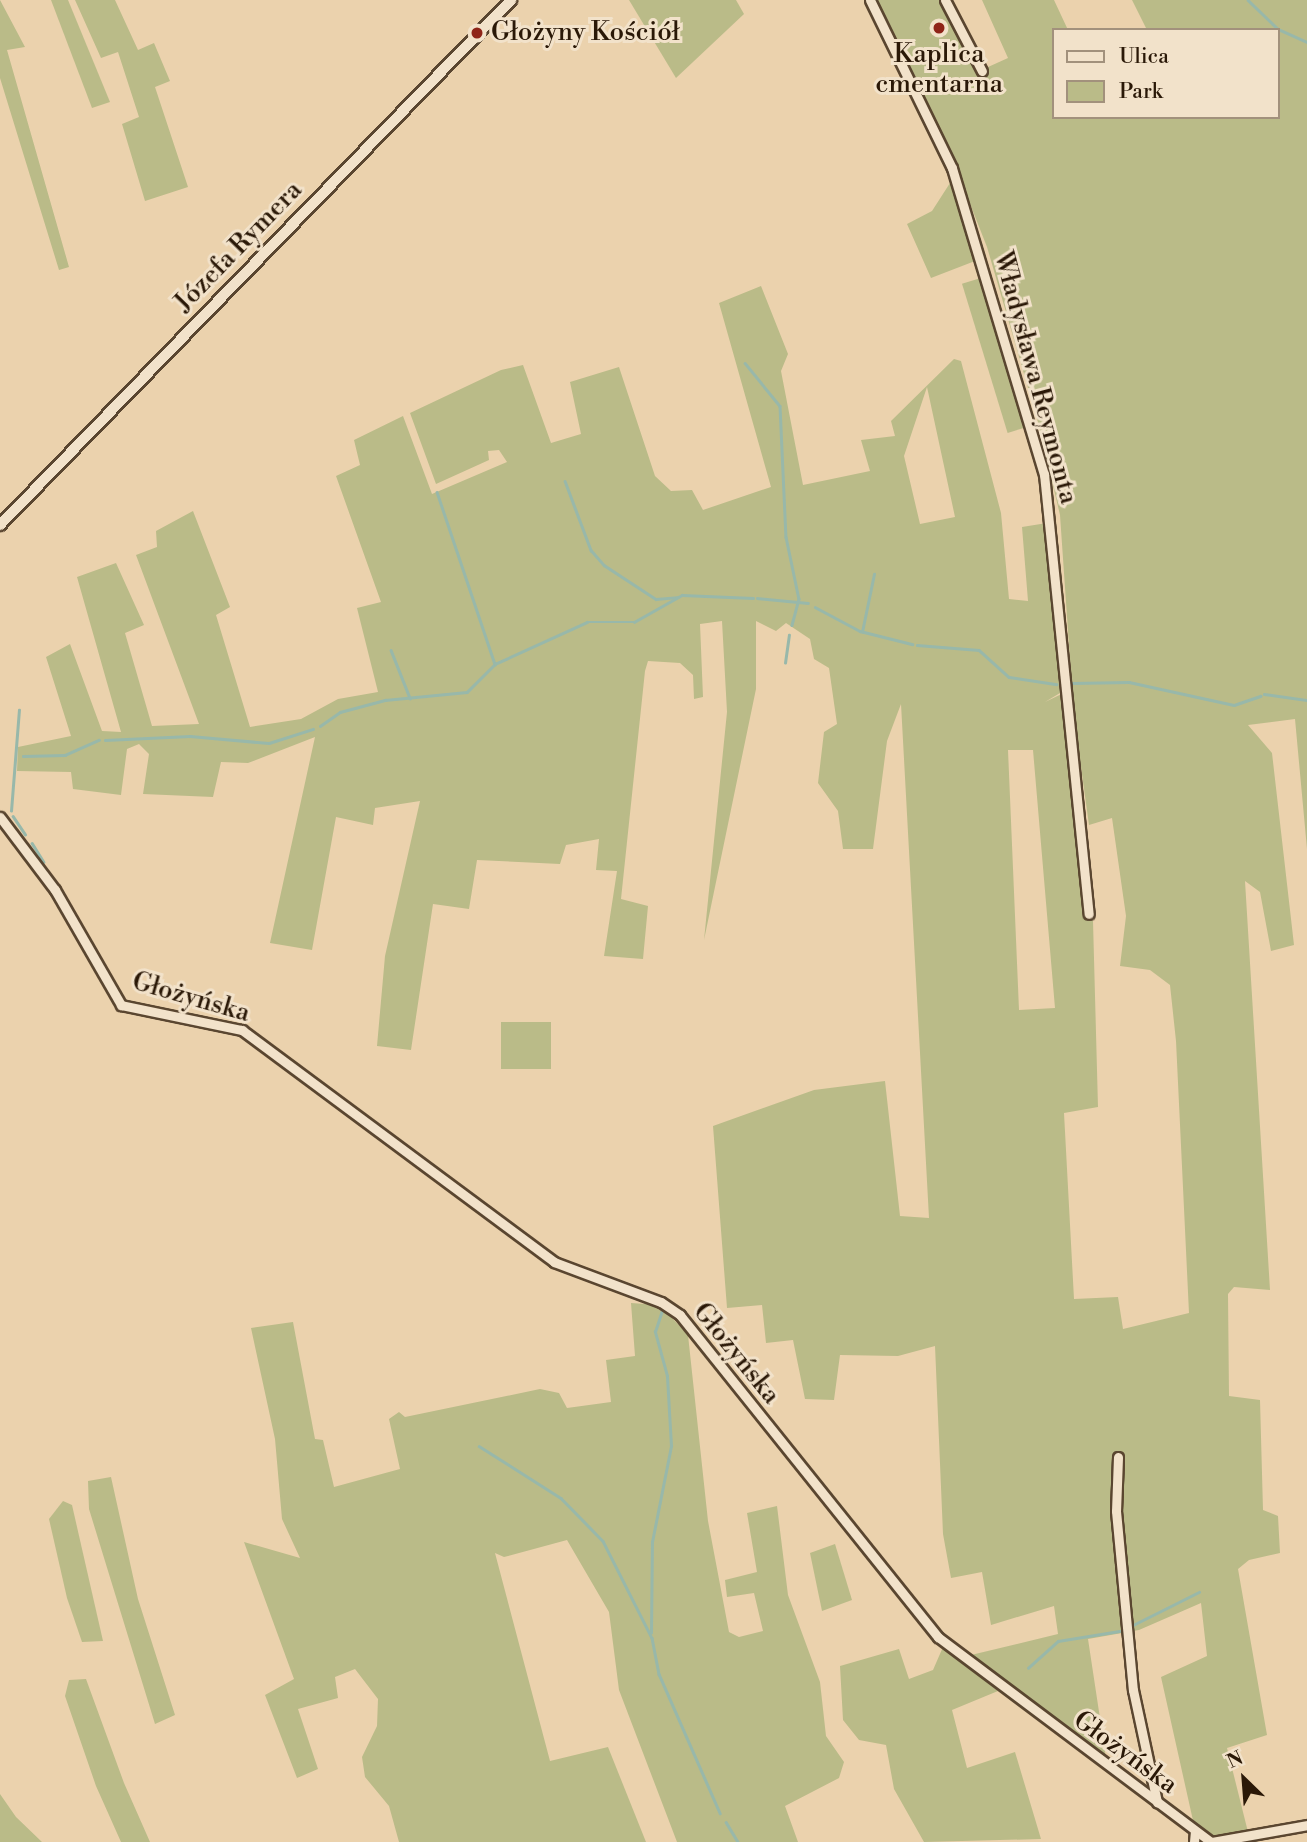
<!DOCTYPE html>
<meta charset="utf-8">
<style>
body{margin:0}
#map{position:relative;width:1307px;height:1842px;overflow:hidden;background:#ebd2ad;font-family:"Libre Bodoni",serif}
div>[style]{position:absolute}
.green>*{inset:0;background:#babb88;transform-origin:0 0}
.stream>*{height:2.5px;margin:-1.25px;padding:0 1.25px;transform-origin:1.25px;border-radius:1.25px;background:#98b8aa}
.roads{filter:drop-shadow(2px 0 #5a4630) drop-shadow(-2px 0 #5a4630) drop-shadow(0 2px #5a4630) drop-shadow(0 -2px #5a4630)}
.minor>*{height:9px;margin:-4.5px;padding:0 4.5px;transform-origin:4.5px;border-radius:4.5px;background:#f2e2ca}
.tertiary>*{height:10px;margin:-5px;padding:0 5px;transform-origin:5px;border-radius:5px;background:#f2e2ca}
.dots>*{width:19px;height:19px;translate:-50% -50%;box-sizing:border-box;border:4px solid #f2e2ca;border-radius:50%}
span{translate:-50% -50%;white-space:nowrap;text-align:center;line-height:1.15;-webkit-text-stroke:6px #f2e2ca;paint-order:stroke}
.poi-label{font-size:26px;color:#2a1807}
.left{translate:0 -50%;text-align:left}
.street-label{font-size:26px;color:#2a1807}
.legend{position:absolute;left:1052px;top:28px;width:228px;height:91px;box-sizing:border-box;background:#f2e2ca;border:2px solid #a2917c;margin:0;padding:9px 12px;list-style:none;font-size:21px;color:#2a1807}
.legend li{display:flex;align-items:center;gap:14px;height:35px}
.legend b{width:35px;border:2px solid #a2917c}
.north{position:absolute;left:1209px;top:1744px;width:70px;height:70px;-webkit-text-stroke:5px #f2e2ca;paint-order:stroke;rotate:335deg;font-size:19px;font-weight:700;line-height:28px;text-align:center;color:#2a1807}
.north::after{content:'';display:block;margin:auto;width:24px;height:32px;background:#2a1807;clip-path:polygon(50% 0,100% 100%,50% 72%,0 100%)}
</style>
<div id="map">
<div class="green">
<div style="clip-path:polygon(0 0,25px 47px,7px 50px,69px 267px,59px 270px,0 78px)"></div>
<div style="clip-path:polygon(51px 0,68px 0,110px 102px,92px 108px)"></div>
<div style="clip-path:polygon(75px 0,115px 0,138px 50px,154px 43px,170px 81px,155px 87px,188px 187px,145px 201px,122px 124px,139px 117px,118px 52px,101px 58px)"></div>
<div style="clip-path:polygon(629px 0,736px 0,744px 14px,676px 78px)"></div>
<div style="clip-path:polygon(evenodd,874px 0,941px 0,977px 72px,1008px 58px,982px 0,1054px 0,1068px 30px,1053px 30px,1053px 117px,1277px 117px,1277px 30px,1147px 30px,1132px 0,1307px 0,1307px 849px,1295px 719px,1248px 725px,1272px 753px,1294px 945px,1271px 951px,1260px 892px,1245px 881px,1270px 1290px,1234px 1287px,1228px 1294px,1229px 1396px,1260px 1400px,1263px 1510px,1278px 1516px,1280px 1553px,1249px 1560px,1238px 1569px,1267px 1735px,1227px 1748px,1248px 1832px,1212px 1838px,1194px 1825px,1161px 1677px,1207px 1656px,1201px 1603px,1139px 1630px,1088px 1639px,1106px 1758px,971px 1655px,1058px 1634px,1054px 1606px,991px 1625px,982px 1572px,951px 1578px,943px 1534px,935px 1346px,898px 1356px,840px 1355px,834px 1400px,805px 1399px,793px 1340px,766px 1343px,762px 1305px,727px 1308px,713px 1126px,814px 1090px,885px 1081px,900px 1216px,929px 1218px,901px 704px,887px 741px,873px 849px,843px 849px,838px 811px,818px 783px,824px 732px,837px 724px,829px 668px,814px 659px,810px 639px,786px 623px,776px 631px,756px 621px,756px 689px,704px 940px,727px 712px,722px 621px,700px 624px,703px 697px,694px 699px,693px 675px,680px 663px,648px 661px,645px 671px,621px 899px,648px 906px,643px 959px,604px 956px,617px 871px,596px 870px,599px 839px,566px 845px,560px 864px,477px 860px,469px 909px,433px 904px,411px 1050px,377px 1046px,385px 956px,420px 801px,375px 808px,373px 825px,336px 817px,312px 950px,270px 943px,315px 737px,248px 763px,221px 762px,213px 797px,143px 794px,149px 754px,139px 744px,127px 749px,121px 795px,73px 789px,71px 772px,17px 771px,18px 747px,71px 736px,46px 657px,70px 644px,102px 731px,121px 732px,77px 577px,116px 563px,144px 625px,125px 633px,152px 726px,199px 724px,136px 555px,157px 547px,156px 531px,193px 511px,230px 607px,216px 615px,250px 727px,301px 719px,338px 699px,378px 692px,357px 608px,381px 602px,336px 476px,360px 465px,354px 440px,403px 416px,432px 494px,507px 462px,499px 450px,488px 451px,489px 460px,436px 484px,410px 413px,501px 370px,523px 365px,551px 443px,581px 434px,570px 382px,619px 367px,655px 476px,671px 491px,692px 490px,703px 510px,771px 487px,719px 303px,761px 286px,788px 354px,781px 371px,803px 485px,870px 471px,861px 440px,895px 436px,891px 421px,954px 359px,961px 361px,1001px 513px,1009px 599px,1028px 601px,1022px 527px,1047px 523px,1065px 690px,1045px 702px,1072px 689px,1060px 515px,1038px 422px,987px 247px,952px 158px,874px 0,927px 387px,955px 517px,920px 524px,904px 456px,927px 387px,874px 0,1008px 750px,1033px 750px,1055px 1008px,1019px 1010px,1008px 750px,874px 0,1081px 767px,1089px 825px,1112px 818px,1126px 916px,1120px 966px,1150px 970px,1170px 985px,1176px 1041px,1189px 1313px,1123px 1329px,1118px 1297px,1074px 1299px,1064px 1113px,1098px 1107px,1093px 921px,1083px 911px,1073px 773px,1081px 767px)"></div>
<div style="clip-path:polygon(950px 183px,975px 261px,931px 278px,907px 224px,932px 211px)"></div>
<div style="left:984px;top:277px;width:156px;height:23px;rotate:73deg"></div>
<div style="left:551px;top:1022px;width:47px;height:50px;rotate:90deg"></div>
<div style="clip-path:polygon(631px 1303px,660px 1305px,688px 1335px,708px 1521px,729px 1632px,739px 1637px,763px 1631px,754px 1593px,727px 1597px,725px 1580px,757px 1572px,747px 1513px,777px 1506px,788px 1595px,820px 1682px,826px 1736px,844px 1762px,839px 1778px,785px 1806px,798px 1842px,677px 1842px,619px 1690px,609px 1612px,567px 1540px,504px 1557px,495px 1553px,550px 1761px,608px 1747px,646px 1842px,399px 1842px,389px 1806px,365px 1777px,362px 1757px,377px 1726px,378px 1699px,355px 1669px,335px 1677px,338px 1698px,298px 1709px,318px 1769px,297px 1778px,265px 1695px,294px 1679px,244px 1542px,300px 1558px,282px 1519px,275px 1439px,251px 1328px,293px 1322px,315px 1439px,323px 1440px,334px 1487px,400px 1469px,389px 1419px,399px 1412px,405px 1417px,540px 1389px,559px 1393px,567px 1408px,611px 1402px,606px 1360px,635px 1356px)"></div>
<div style="clip-path:polygon(111px 1477px,138px 1599px,175px 1715px,155px 1724px,89px 1509px,88px 1481px)"></div>
<div style="clip-path:polygon(63px 1501px,72px 1505px,103px 1641px,82px 1642px,67px 1598px,49px 1519px)"></div>
<div style="clip-path:polygon(835px 1544px,852px 1600px,822px 1611px,810px 1553px)"></div>
<div style="clip-path:polygon(943px 1647px,998px 1691px,952px 1710px,967px 1768px,1015px 1752px,1041px 1839px,924px 1842px,894px 1789px,886px 1745px,859px 1740px,843px 1720px,840px 1666px,899px 1649px,909px 1679px,933px 1670px)"></div>
<div style="clip-path:polygon(86px 1679px,124px 1783px,150px 1842px,121px 1842px,96px 1786px,65px 1696px,69px 1680px)"></div>
<div style="clip-path:polygon(0 1794px,16px 1817px,42px 1842px,0 1842px)"></div>
</div>
<div class="stream">
<div style="left:1248px;top:0;width:42px;rotate:44deg"></div>
<div style="left:1278px;top:29px;width:32px;rotate:24deg"></div>
<div style="left:745px;top:363px;width:55px;rotate:50.9deg"></div>
<div style="left:780px;top:406px;width:131px;rotate:87.4deg"></div>
<div style="left:786px;top:537px;width:63px;rotate:78.2deg"></div>
<div style="left:799px;top:599px;width:27px;rotate:105deg"></div>
<div style="left:565px;top:481px;width:74px;rotate:69.4deg"></div>
<div style="left:591px;top:550px;width:20px;rotate:49deg"></div>
<div style="left:604px;top:565px;width:62px;rotate:33.2deg"></div>
<div style="left:656px;top:599px;width:21px;rotate:-5deg"></div>
<div style="left:437px;top:492px;width:182px;rotate:71.4deg"></div>
<div style="left:757px;top:598px;width:51px;rotate:5.6deg"></div>
<div style="left:815px;top:607px;width:51px;rotate:28.1deg"></div>
<div style="left:860px;top:631px;width:54px;rotate:14deg"></div>
<div style="left:862px;top:632px;width:59px;rotate:-78.3deg"></div>
<div style="left:917px;top:645px;width:62px;rotate:4.6deg"></div>
<div style="left:979px;top:650px;width:40px;rotate:42deg"></div>
<div style="left:1009px;top:677px;width:48px;rotate:8.5deg"></div>
<div style="left:391px;top:650px;width:52px;rotate:68.4deg"></div>
<div style="left:785px;top:663px;width:28px;rotate:-82deg"></div>
<div style="left:1072px;top:683px;width:57px;rotate:-1deg"></div>
<div style="left:1129px;top:682px;width:107px;rotate:12.4deg"></div>
<div style="left:1234px;top:705px;width:28px;rotate:-19deg"></div>
<div style="left:1264px;top:694px;width:43px;rotate:7.9deg"></div>
<div style="left:320px;top:726px;width:24px;rotate:-35deg"></div>
<div style="left:340px;top:712px;width:47px;rotate:-14.9deg"></div>
<div style="left:385px;top:700px;width:82px;rotate:-5.6deg"></div>
<div style="left:467px;top:692px;width:40px;rotate:-45deg"></div>
<div style="left:495px;top:664px;width:101px;rotate:-24.5deg"></div>
<div style="left:587px;top:622px;width:47px"></div>
<div style="left:634px;top:622px;width:55px;rotate:-29.4deg"></div>
<div style="left:682px;top:595px;width:71px;rotate:2.4deg"></div>
<div style="left:105px;top:740px;width:85px;rotate:-2.7deg"></div>
<div style="left:190px;top:736px;width:79px;rotate:5.1deg"></div>
<div style="left:269px;top:743px;width:46px;rotate:-17.7deg"></div>
<div style="left:23px;top:756px;width:42px;rotate:-1.4deg"></div>
<div style="left:65px;top:755px;width:37px;rotate:-24deg"></div>
<div style="left:11px;top:811px;width:101px;rotate:-85.5deg"></div>
<div style="left:13px;top:816px;width:22px;rotate:56deg"></div>
<div style="left:32px;top:843px;width:22px;rotate:58deg"></div>
<div style="left:479px;top:1446px;width:97px;rotate:32.4deg"></div>
<div style="left:561px;top:1498px;width:60px;rotate:45.7deg"></div>
<div style="left:603px;top:1541px;width:109px;rotate:63.2deg"></div>
<div style="left:652px;top:1638px;width:37px;rotate:79deg"></div>
<div style="left:659px;top:1674px;width:152px;rotate:66.3deg"></div>
<div style="left:1131px;top:1626px;width:76px;rotate:-26.6deg"></div>
<div style="left:651px;top:1633px;width:91px;rotate:-89.4deg"></div>
<div style="left:652px;top:1542px;width:98px;rotate:-78.8deg"></div>
<div style="left:671px;top:1446px;width:70px;rotate:-93.3deg"></div>
<div style="left:667px;top:1376px;width:46px;rotate:-105.3deg"></div>
<div style="left:655px;top:1332px;width:23px;rotate:-72deg"></div>
<div style="left:1028px;top:1668px;width:40px;rotate:-42deg"></div>
<div style="left:1058px;top:1641px;width:68px;rotate:-9.3deg"></div>
<div style="left:726px;top:1822px;width:23px;rotate:59deg"></div>
</div>
<div class="roads">
<div class="minor">
<div style="left:870px;top:0;width:187px;rotate:64deg"></div>
<div style="left:952px;top:168px;width:320px;rotate:73.3deg"></div>
<div style="left:1044px;top:474px;width:442px;rotate:84.2deg"></div>
<div style="left:945px;top:0;width:80px;rotate:62.5deg"></div>
<div style="left:0;top:817px;width:91px;rotate:53deg"></div>
<div style="left:55px;top:890px;width:133px;rotate:60.1deg"></div>
<div style="left:121px;top:1005px;width:124px;rotate:11.7deg"></div>
<div style="left:242px;top:1030px;width:389px;rotate:36.6deg"></div>
<div style="left:554px;top:1262px;width:114px;rotate:20.5deg"></div>
<div style="left:661px;top:1302px;width:23px;rotate:34deg"></div>
<div style="left:680px;top:1315px;width:413px;rotate:51.3deg"></div>
<div style="left:938px;top:1637px;width:341px;rotate:36.9deg"></div>
<div style="left:1118px;top:1457px;width:54px;rotate:92.1deg"></div>
<div style="left:1116px;top:1511px;width:180px;rotate:84.6deg"></div>
<div style="left:1133px;top:1690px;width:115px;rotate:77.9deg"></div>
<div style="left:1194px;top:1842px;width:11px;rotate:-85deg"></div>
<div style="left:1212px;top:1842px;width:97px;rotate:-10.1deg"></div>
</div>
<div class="tertiary">
<div style="left:0;top:525px;width:733px;rotate:-45.77deg"></div>
</div>
</div>
<div class="dots">
<div style="left:939px;top:28px;background:#8f2418"></div>
<div style="left:477px;top:33px;background:#8f2418"></div>
</div>
<div class="poi-label">
<span class="left" style="left:491px;top:33px">Głożyny Kościół</span>
<span style="left:939px;top:70px">Kaplica<br>cmentarna</span>
</div>
<div class="street-label">
<span style="left:239px;top:247px;rotate:-46deg">Józefa Rymera</span>
<span style="left:1035px;top:378px;rotate:75deg">Władysława Reymonta</span>
<span style="left:191px;top:998px;rotate:16deg">Głożyńska</span>
<span style="left:736px;top:1354px;rotate:51deg">Głożyńska</span>
<span style="left:1125px;top:1753px;rotate:36deg">Głożyńska</span>
</div>
<ul class="legend">
<li><b style="height:9px;background:#f2e2ca"></b>Ulica</li>
<li><b style="height:19px;background:#babb88"></b>Park</li>
</ul>
<div class="north">N</div>
</div>
